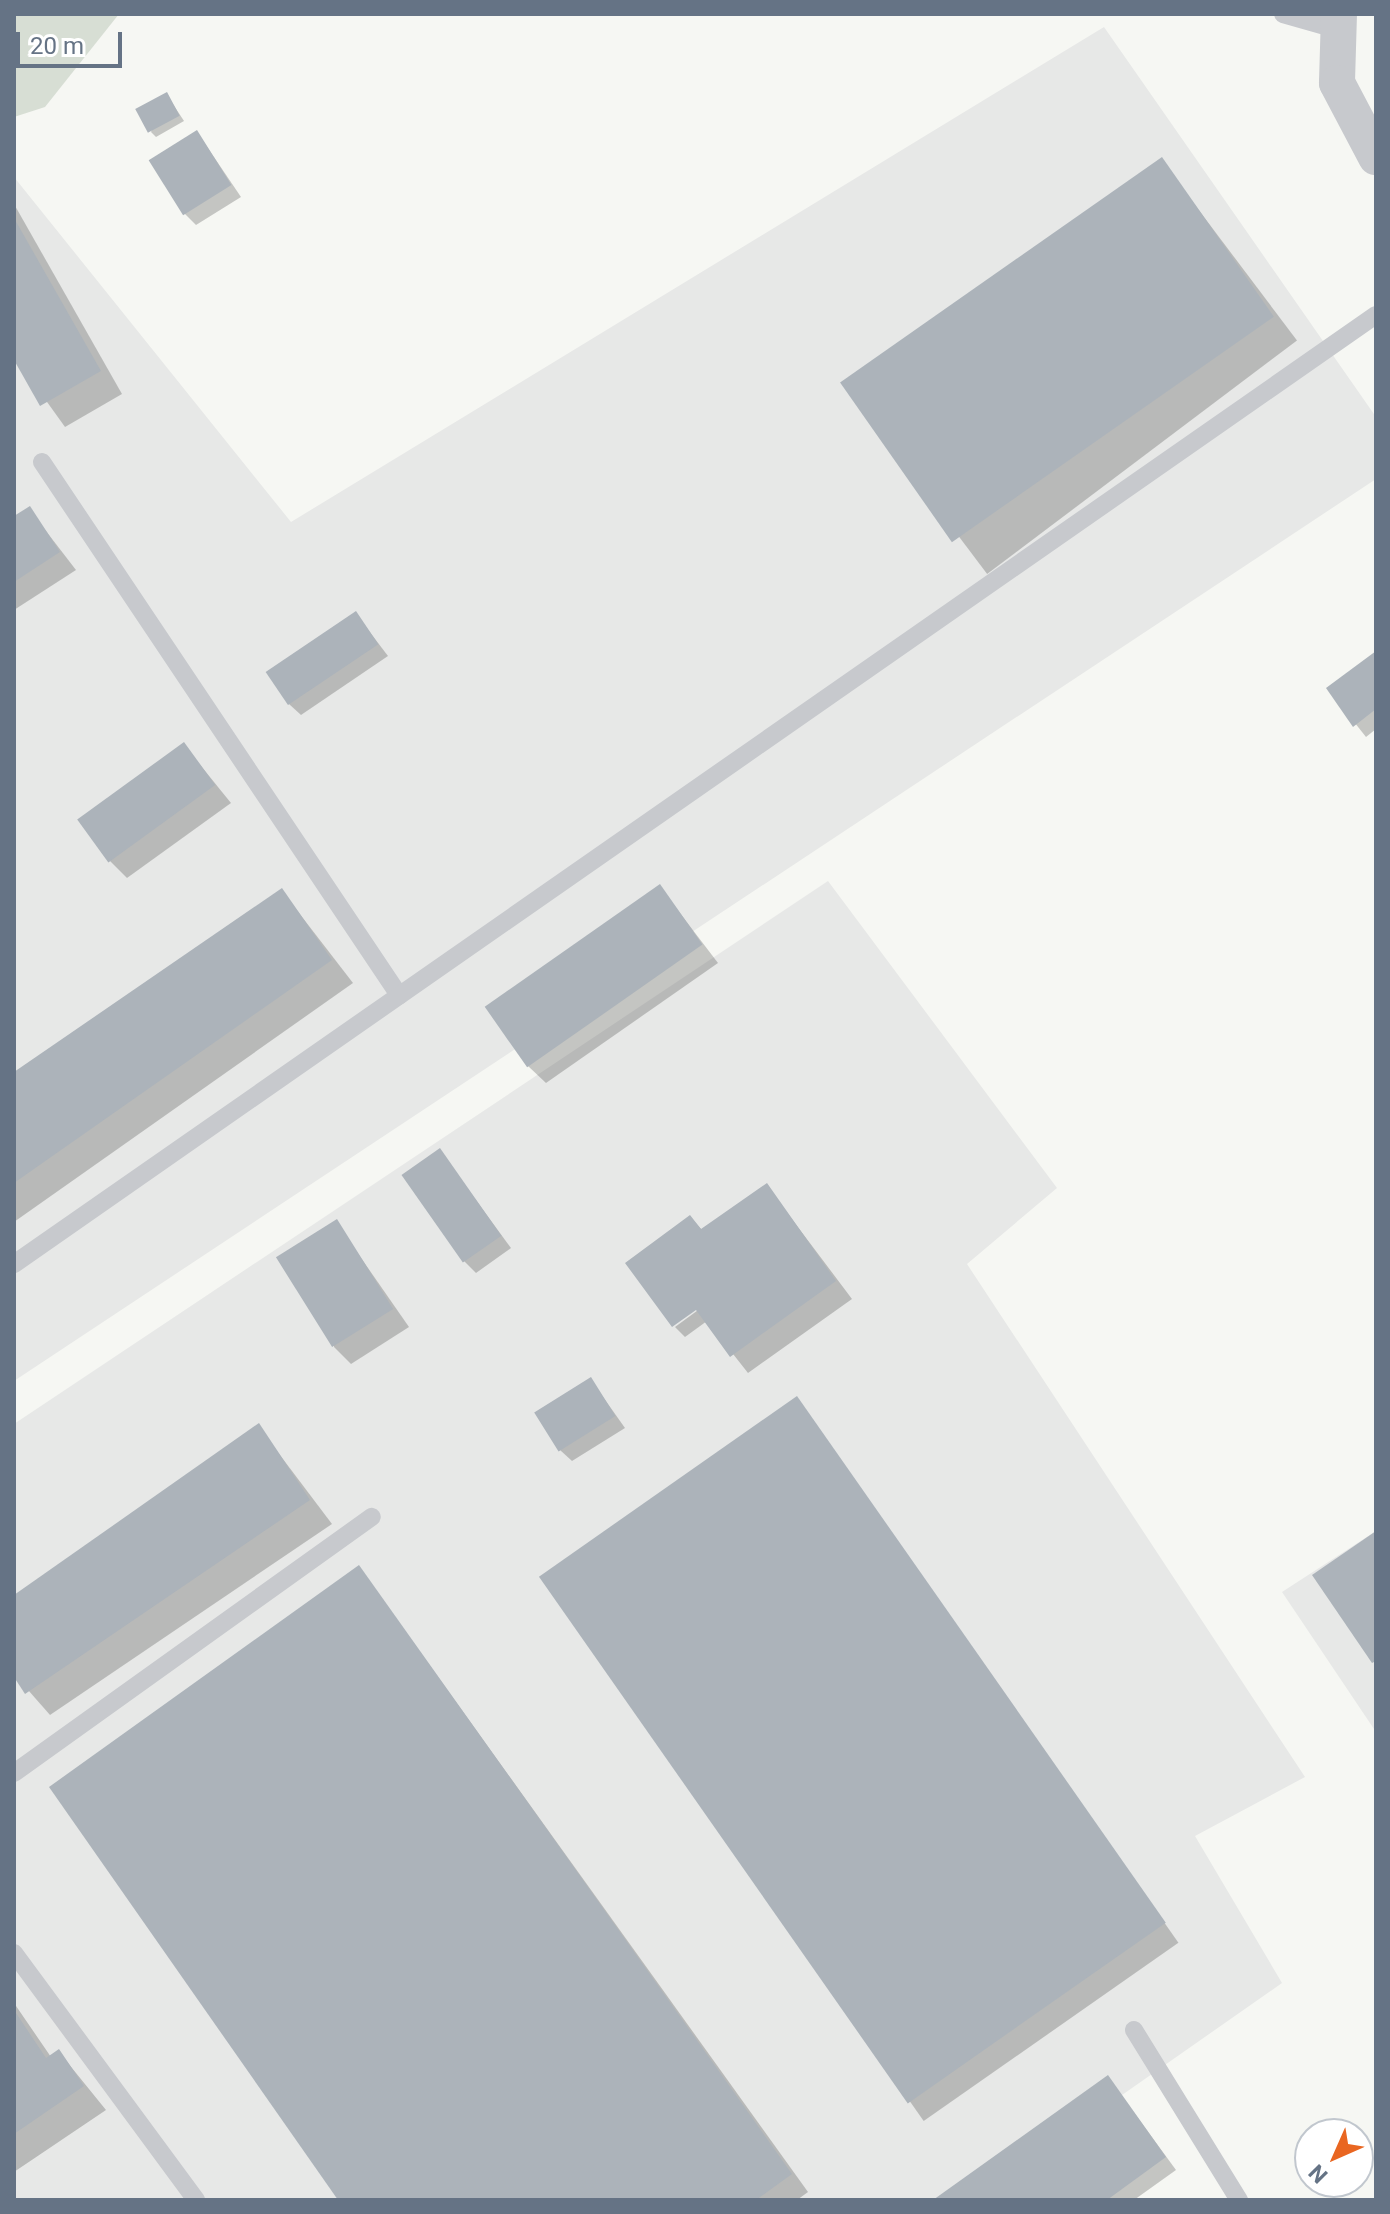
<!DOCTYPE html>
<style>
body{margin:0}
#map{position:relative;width:1390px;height:2214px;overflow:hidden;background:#f6f7f3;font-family:Roboto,sans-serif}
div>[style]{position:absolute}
.built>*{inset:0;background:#e7e8e7}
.green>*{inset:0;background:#d7ded4}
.shadow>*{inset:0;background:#0003;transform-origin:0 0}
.building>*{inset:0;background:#acb3ba;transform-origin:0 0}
.lane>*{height:18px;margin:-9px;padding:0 9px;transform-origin:9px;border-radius:9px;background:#c7c9cd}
.street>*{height:36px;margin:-18px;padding:0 18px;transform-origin:18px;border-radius:18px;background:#c7c9cd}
span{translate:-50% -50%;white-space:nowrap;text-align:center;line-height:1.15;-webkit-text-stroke:8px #fff;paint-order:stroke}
.frame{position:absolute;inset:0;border:16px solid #657385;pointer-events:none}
.north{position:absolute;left:1294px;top:2118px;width:80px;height:80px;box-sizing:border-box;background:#fff;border:2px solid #c1c7ce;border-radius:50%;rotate:225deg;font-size:22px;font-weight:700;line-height:32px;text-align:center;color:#657385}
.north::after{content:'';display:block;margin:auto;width:28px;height:36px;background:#e96621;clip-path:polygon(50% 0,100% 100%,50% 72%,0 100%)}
.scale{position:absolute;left:16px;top:32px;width:106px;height:36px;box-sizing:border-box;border:4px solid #657385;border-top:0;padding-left:10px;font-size:24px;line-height:28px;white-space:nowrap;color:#657385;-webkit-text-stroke:6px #fff;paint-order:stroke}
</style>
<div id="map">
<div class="built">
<div style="clip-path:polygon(1104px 27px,1376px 417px,1376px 479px,14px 1381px,14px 177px,291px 522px)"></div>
<div style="clip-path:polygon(828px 881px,1057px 1188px,967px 1264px,1305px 1777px,1195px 1836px,1282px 1983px,972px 2200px,14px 2200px,14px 1424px)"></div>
<div style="clip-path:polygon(1376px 1531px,1376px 1732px,1282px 1592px)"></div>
</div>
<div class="green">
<div style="clip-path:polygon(14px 14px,119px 14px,45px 107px,14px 117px)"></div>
</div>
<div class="shadow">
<div style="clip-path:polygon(167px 95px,184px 121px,156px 137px,151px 132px)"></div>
<div style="clip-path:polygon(197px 132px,241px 197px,196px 225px,184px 213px)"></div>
<div style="left:1161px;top:160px;width:226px;height:388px;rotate:53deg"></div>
<div style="clip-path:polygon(14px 204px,122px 394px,65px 427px,14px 356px)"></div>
<div style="clip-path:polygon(29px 509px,76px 570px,14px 610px,14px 519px)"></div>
<div style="clip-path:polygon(356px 614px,388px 656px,301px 715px,289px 704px)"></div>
<div style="clip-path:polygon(1376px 654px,1376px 729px,1366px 737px,1328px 689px)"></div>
<div style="clip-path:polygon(184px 745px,231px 803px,127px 878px,110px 861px)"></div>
<div style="clip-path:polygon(660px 887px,718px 963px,546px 1083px,528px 1066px)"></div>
<div style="clip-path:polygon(282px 891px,353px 983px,14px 1222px,14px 1074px)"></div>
<div style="clip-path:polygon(440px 1151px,511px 1248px,476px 1273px,464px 1261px)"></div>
<div style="clip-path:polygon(767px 1186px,852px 1299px,748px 1373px,707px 1321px,685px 1337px,675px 1327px,705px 1305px,690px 1217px,703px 1231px)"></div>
<div style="clip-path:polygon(336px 1222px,409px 1327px,351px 1364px,334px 1347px)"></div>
<div style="clip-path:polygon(591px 1380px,625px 1428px,572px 1461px,560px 1450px)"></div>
<div style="left:797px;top:1398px;width:665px;height:311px;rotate:55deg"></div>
<div style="clip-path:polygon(258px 1426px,332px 1524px,50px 1715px,14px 1674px,14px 1597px)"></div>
<div style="clip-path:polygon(359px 1567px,808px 2192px,797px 2200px,341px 2200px)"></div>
<div style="clip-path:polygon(14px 2003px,51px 2057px,59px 2052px,106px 2110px,14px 2172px)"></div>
<div style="clip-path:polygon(1108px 2077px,1176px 2170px,1134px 2200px,937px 2200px)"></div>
</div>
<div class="building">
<div style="left:167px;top:92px;width:27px;height:36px;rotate:62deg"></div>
<div style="left:197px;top:130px;width:65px;height:57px;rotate:58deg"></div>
<div style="left:1162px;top:157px;width:195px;height:393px;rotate:55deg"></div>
<div style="clip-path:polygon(14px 218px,101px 371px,40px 406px,14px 360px)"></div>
<div style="clip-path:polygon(30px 506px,60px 552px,14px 582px,14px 516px)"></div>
<div style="left:356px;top:611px;width:40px;height:109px;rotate:56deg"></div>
<div style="clip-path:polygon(1376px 651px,1376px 709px,1353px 727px,1326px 688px)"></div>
<div style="left:184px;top:742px;width:53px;height:132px;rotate:54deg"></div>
<div style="left:660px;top:884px;width:74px;height:214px;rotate:55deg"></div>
<div style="clip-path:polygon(282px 888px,332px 960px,14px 1183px,14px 1072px)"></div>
<div style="left:440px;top:1148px;width:107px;height:47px;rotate:55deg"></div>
<div style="clip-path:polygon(767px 1183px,836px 1281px,730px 1357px,696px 1310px,672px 1327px,625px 1263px,690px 1215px,701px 1229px)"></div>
<div style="left:337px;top:1219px;width:106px;height:72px;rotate:58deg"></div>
<div style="left:591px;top:1377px;width:46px;height:67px;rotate:58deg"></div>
<div style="left:797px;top:1396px;width:643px;height:315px;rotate:55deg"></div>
<div style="clip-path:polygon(259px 1423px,310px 1500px,25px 1694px,14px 1677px,14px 1595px)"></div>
<div style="clip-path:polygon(1376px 1531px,1376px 1661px,1372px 1663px,1312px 1575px)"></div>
<div style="clip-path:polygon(359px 1565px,792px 2174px,756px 2200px,338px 2200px,49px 1787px)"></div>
<div style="clip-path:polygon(14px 2010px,46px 2058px,59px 2049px,84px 2086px,14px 2134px)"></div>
<div style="clip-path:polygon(1108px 2075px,1166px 2157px,1107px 2200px,933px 2200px)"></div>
</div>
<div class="lane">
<div style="left:1283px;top:14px;width:54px;rotate:16.1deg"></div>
<div style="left:42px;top:462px;width:642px;rotate:56.19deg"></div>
<div style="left:14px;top:1264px;width:1660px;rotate:-34.87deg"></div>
<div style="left:14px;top:1773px;width:440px;rotate:-35.6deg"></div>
<div style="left:14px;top:1953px;width:307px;rotate:53.6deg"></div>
<div style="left:1134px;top:2030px;width:200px;rotate:58.3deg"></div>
</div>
<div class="street">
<div style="left:1339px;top:14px;width:69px;rotate:91.7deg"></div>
<div style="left:1337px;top:83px;width:84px;rotate:62.2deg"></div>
</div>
<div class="frame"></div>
<div class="north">N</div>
<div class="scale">20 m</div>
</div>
